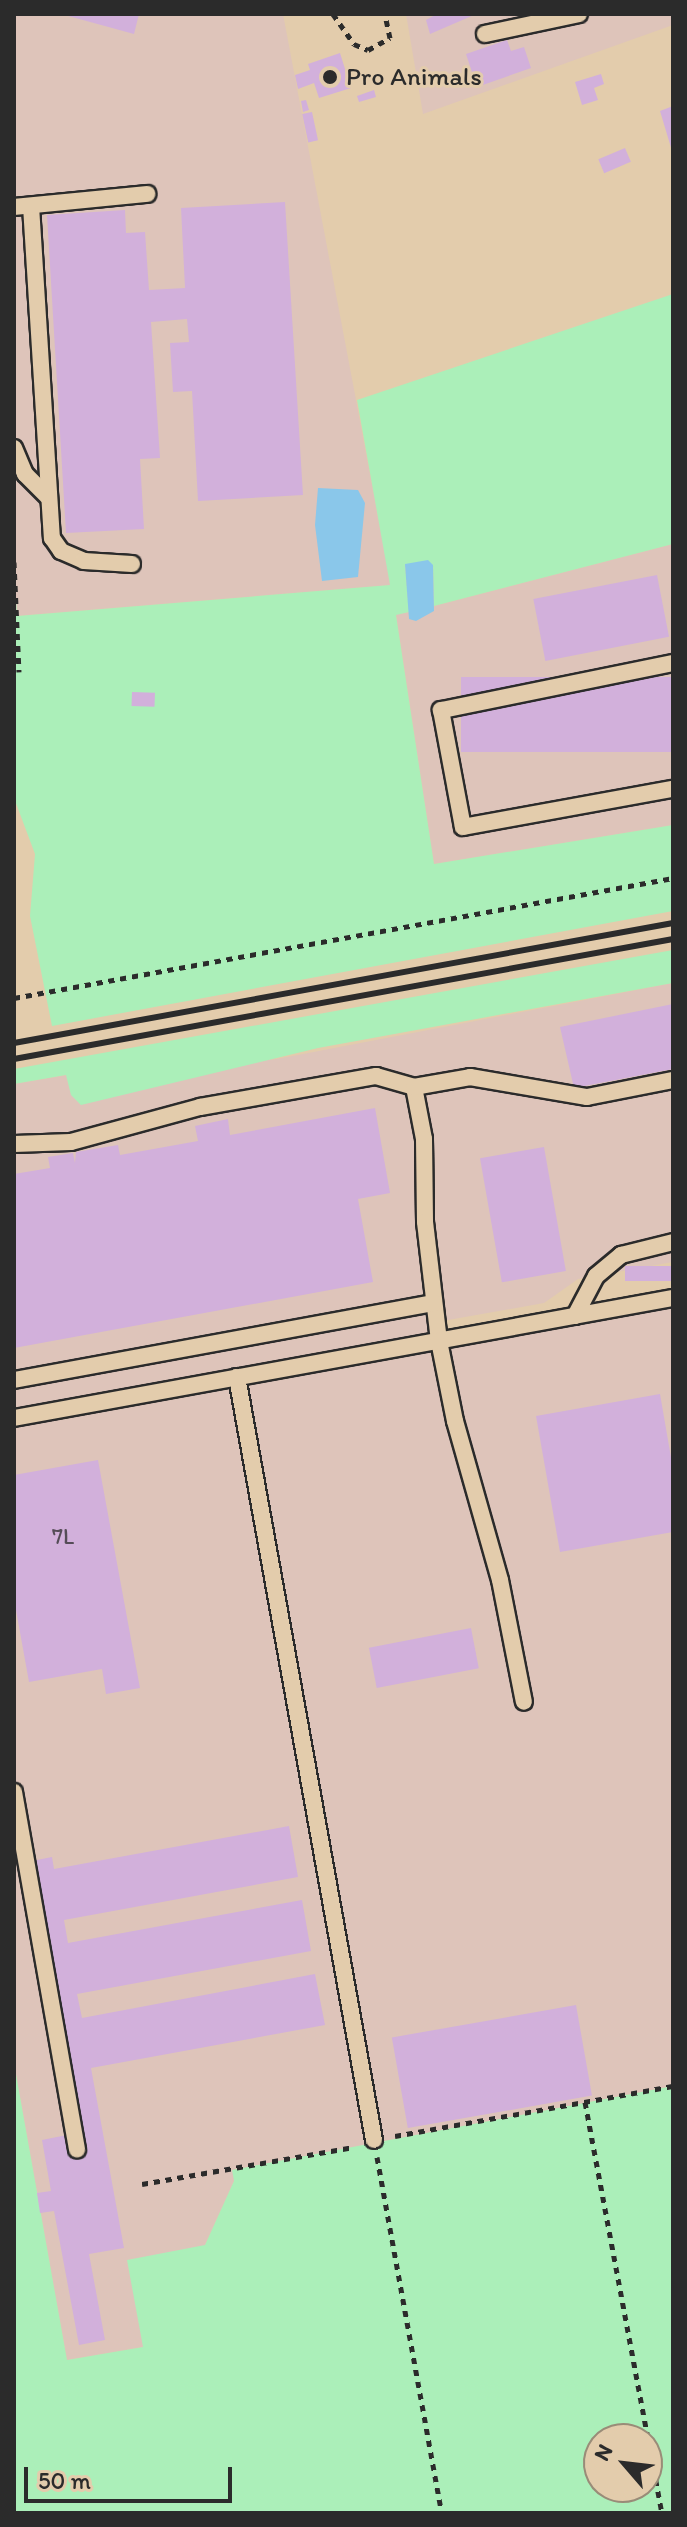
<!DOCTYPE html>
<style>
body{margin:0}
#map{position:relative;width:687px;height:2527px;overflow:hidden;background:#e3ccac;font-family:Itim,sans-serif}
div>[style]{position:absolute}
.built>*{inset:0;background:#dec4ba}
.green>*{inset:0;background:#abefb9}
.water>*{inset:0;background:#8ac7ea}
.building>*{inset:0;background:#d2b0db;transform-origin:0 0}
.path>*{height:5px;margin-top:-2.5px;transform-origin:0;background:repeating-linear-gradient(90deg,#2b2b2b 0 6px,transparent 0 12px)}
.roads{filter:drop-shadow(2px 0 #2b2b2b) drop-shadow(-2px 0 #2b2b2b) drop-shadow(0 2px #2b2b2b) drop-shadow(0 -2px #2b2b2b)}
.lane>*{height:16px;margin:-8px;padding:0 8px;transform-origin:8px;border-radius:8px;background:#e3ccac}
.rail>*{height:6px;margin:-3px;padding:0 3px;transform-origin:3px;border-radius:3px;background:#2b2b2b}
.dots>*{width:22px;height:22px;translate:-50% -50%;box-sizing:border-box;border:4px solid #e3ccac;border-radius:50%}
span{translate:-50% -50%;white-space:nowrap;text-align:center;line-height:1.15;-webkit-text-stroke:6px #e3ccac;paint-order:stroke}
.number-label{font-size:22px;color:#554c57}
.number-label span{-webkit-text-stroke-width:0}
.poi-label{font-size:26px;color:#2b2b2b}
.left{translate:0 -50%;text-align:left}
.frame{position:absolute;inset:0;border:16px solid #2b2b2b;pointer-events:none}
.north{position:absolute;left:583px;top:2423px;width:80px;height:80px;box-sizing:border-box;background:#e3ccac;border:2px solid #998c78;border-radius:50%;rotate:298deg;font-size:22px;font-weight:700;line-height:32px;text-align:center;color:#2b2b2b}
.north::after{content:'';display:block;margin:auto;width:28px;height:36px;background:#2b2b2b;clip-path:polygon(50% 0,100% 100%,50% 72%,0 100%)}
.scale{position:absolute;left:24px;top:2467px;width:208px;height:36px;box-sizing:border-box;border:4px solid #2b2b2b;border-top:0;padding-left:10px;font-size:24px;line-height:28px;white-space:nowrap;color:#2b2b2b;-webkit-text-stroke:6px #e3ccac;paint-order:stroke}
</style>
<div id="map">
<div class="built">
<div style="clip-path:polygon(14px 14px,283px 14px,391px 585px,16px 616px)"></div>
<div style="clip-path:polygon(406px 14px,673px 14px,673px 25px,423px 114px)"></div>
<div style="clip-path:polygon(673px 544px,673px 825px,434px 864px,396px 614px,409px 612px,409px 619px,434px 611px,434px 606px)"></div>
<div style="clip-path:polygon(673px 983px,673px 1262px,578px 1279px,544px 1303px,437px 1322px,439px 1340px,673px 1298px,673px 2086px,233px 2170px,234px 2181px,205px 2245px,143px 2347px,67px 2360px,14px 2063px,14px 1084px,67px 1075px,277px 1059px)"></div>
</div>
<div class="green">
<div style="clip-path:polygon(673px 294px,673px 544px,434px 606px,433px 565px,405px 564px,409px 612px,396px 615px,434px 864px,673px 825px,673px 911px,52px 1026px,30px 916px,35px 854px,14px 798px,14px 562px,17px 616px,390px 585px,357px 400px)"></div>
<div style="clip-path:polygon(673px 950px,673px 983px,318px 1048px,81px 1105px,71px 1095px,66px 1075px,14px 1084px,14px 1069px)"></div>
<div style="clip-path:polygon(evenodd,14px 2063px,67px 2360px,143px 2347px,127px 2260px,205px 2245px,234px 2181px,232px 2170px,673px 2086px,673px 2513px,14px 2513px,14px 2063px,599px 2439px,647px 2439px,647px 2487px,599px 2487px,599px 2439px)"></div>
</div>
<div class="water">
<div style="clip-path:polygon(318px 488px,358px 490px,365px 503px,358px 577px,322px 581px,315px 525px)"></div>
<div style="clip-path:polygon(428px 560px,433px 565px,434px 611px,416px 621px,409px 619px,405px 564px)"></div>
</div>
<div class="building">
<div style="clip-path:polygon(61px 14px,139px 14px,134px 34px)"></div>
<div style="clip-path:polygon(437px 14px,474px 14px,474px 15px,430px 34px,426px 20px)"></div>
<div style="clip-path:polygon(507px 40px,511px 51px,524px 47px,531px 68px,477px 87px,466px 54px)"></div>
<div style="clip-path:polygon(340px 53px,351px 88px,319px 98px,314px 83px,298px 89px,295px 75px,310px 70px,308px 64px)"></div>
<div style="clip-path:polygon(601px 74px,604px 84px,594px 88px,598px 100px,582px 105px,575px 82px)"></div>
<div style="clip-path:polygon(374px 90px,376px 97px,359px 102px,357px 96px)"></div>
<div style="clip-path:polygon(306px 100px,309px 110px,303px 112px,301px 101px)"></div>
<div style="clip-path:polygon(673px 106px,673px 151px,672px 151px,660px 111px)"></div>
<div style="left:312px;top:112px;width:29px;height:10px;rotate:78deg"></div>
<div style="left:625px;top:148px;width:15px;height:29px;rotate:67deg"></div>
<div style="clip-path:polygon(285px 202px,303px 495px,198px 501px,192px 391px,173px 392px,170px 343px,189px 342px,187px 319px,151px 322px,160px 458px,140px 459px,144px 529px,66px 533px,47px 215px,125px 210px,126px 233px,145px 232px,149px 290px,185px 288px,181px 208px)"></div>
<div style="left:657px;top:575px;width:63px;height:126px;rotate:79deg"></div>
<div style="left:673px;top:677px;width:75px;height:212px;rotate:90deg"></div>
<div style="left:132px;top:692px;width:23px;height:14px;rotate:2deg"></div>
<div style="clip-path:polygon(673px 1004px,673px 1069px,574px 1088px,560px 1027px)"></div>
<div style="clip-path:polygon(375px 1108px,390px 1193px,358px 1199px,373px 1282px,14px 1348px,14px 1174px,50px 1168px,48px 1157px,73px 1153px,75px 1163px,76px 1152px,118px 1145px,120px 1155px,198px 1141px,195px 1126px,228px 1119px,230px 1135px)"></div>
<div style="left:544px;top:1147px;width:126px;height:65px;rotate:80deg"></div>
<div style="left:673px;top:1266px;width:15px;height:48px;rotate:90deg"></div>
<div style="clip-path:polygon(660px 1394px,673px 1469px,673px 1532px,560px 1552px,536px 1416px)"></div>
<div style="clip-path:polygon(98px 1460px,140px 1688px,106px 1694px,102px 1669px,29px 1682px,14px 1599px,14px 1475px)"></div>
<div style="left:471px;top:1628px;width:41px;height:104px;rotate:79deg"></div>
<div style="clip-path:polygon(289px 1826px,298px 1877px,64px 1920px,68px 1943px,302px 1900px,311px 1951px,77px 1994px,82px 2018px,315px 1974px,325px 2025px,91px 2068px,124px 2248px,89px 2254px,105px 2340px,79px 2345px,54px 2211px,40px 2213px,37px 2193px,51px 2191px,42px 2140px,67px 2135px,70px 2152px,86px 2149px,32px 1861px,52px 1857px,54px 1869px)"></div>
<div style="left:576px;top:2005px;width:92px;height:187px;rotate:80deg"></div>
</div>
<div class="path">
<div style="left:333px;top:14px;width:37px;rotate:55deg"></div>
<div style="left:354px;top:44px;width:15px;rotate:23deg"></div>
<div style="left:368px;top:50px;width:25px;rotate:-29deg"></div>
<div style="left:390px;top:38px;width:25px;rotate:-102deg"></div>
<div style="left:14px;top:562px;width:110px;rotate:87.4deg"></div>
<div style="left:14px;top:998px;width:670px;rotate:-10.32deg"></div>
<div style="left:585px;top:2102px;width:418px;rotate:79.4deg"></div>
<div style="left:395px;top:2136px;width:282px;rotate:-10.2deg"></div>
<div style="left:377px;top:2157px;width:362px;rotate:79.7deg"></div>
<div style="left:142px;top:2184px;width:215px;rotate:-9.9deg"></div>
</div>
<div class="roads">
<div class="lane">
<div style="left:485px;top:34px;width:96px;rotate:-12deg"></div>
<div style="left:31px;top:206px;width:333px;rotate:86.4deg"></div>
<div style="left:52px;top:538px;width:16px;rotate:55deg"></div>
<div style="left:61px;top:551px;width:25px;rotate:23deg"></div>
<div style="left:84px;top:561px;width:48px;rotate:3.6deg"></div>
<div style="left:14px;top:207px;width:134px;rotate:-5.6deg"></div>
<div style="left:14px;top:448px;width:28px;rotate:67deg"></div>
<div style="left:25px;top:474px;width:34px;rotate:45deg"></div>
<div style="left:673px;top:663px;width:237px;rotate:168.5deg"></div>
<div style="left:441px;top:710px;width:119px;rotate:79.4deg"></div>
<div style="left:463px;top:827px;width:213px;rotate:-10.3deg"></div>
<div style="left:414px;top:1087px;width:53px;rotate:79.1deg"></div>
<div style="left:424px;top:1139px;width:83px;rotate:89.3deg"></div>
<div style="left:425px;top:1222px;width:120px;rotate:83.3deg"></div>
<div style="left:439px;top:1341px;width:82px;rotate:78.7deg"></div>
<div style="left:455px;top:1421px;width:165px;rotate:74.2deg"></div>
<div style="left:500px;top:1580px;width:124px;rotate:78.9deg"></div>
<div style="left:14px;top:1144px;width:57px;rotate:-2deg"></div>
<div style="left:71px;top:1142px;width:134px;rotate:-15.2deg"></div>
<div style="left:200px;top:1107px;width:179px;rotate:-10deg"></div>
<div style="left:376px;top:1076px;width:40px;rotate:16deg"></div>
<div style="left:414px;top:1087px;width:57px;rotate:-10.1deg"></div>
<div style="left:470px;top:1077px;width:119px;rotate:9.7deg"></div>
<div style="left:587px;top:1097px;width:88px;rotate:-11.2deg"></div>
<div style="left:575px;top:1316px;width:45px;rotate:-62.3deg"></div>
<div style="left:596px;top:1276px;width:33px;rotate:-40deg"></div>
<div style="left:621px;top:1255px;width:54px;rotate:-14deg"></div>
<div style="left:237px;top:1377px;width:775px;rotate:79.82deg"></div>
<div style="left:14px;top:1380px;width:427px;rotate:-10.4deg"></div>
<div style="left:14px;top:1418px;width:670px;rotate:-10.32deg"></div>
<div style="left:14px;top:1792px;width:363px;rotate:80deg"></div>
</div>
</div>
<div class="rail">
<div style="left:14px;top:1043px;width:670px;rotate:-10.32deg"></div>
<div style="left:14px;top:1059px;width:670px;rotate:-10.32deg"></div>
</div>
<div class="dots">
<div style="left:330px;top:77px;background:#2b2b2b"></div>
</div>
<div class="number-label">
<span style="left:63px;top:1537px">7L</span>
</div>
<div class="poi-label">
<span class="left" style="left:346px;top:77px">Pro Animals</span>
</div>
<div class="frame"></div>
<div class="north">N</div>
<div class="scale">50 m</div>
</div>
